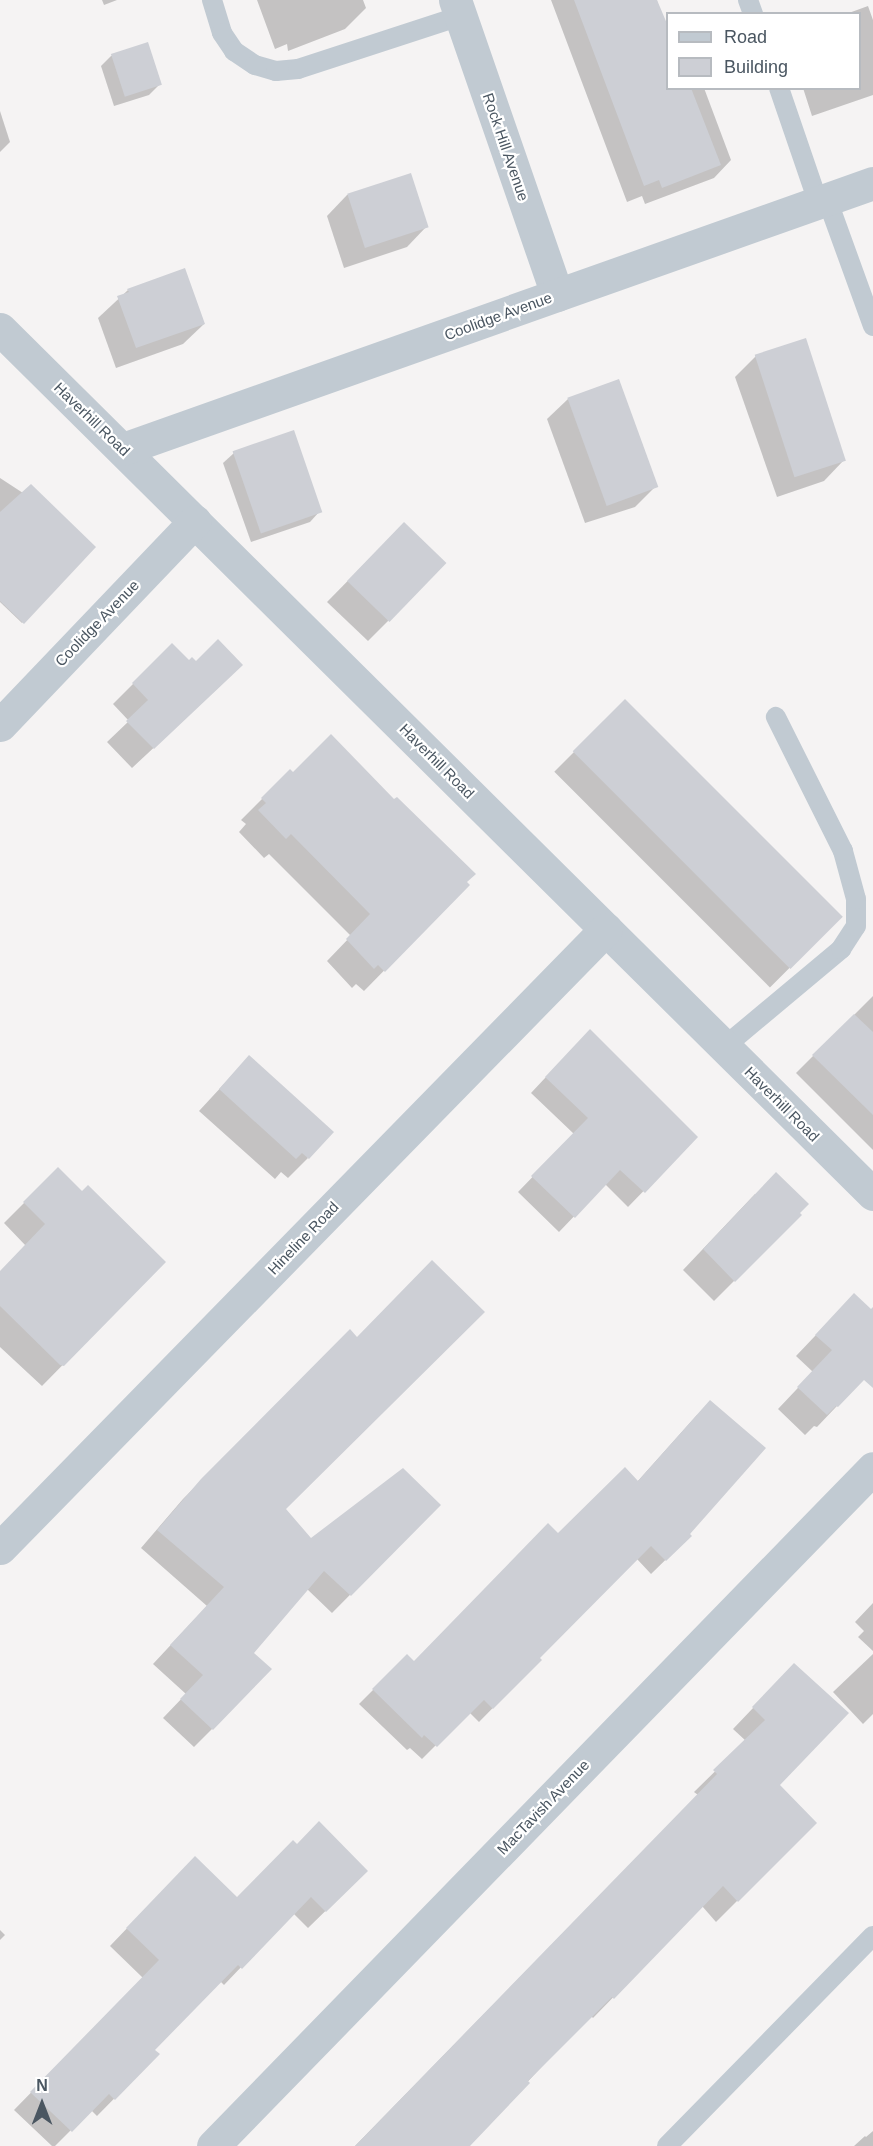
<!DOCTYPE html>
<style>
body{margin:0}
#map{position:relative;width:873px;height:2146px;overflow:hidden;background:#f5f3f3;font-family:Arial,sans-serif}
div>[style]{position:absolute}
.shadow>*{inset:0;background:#0003;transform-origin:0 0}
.building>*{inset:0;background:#cdcfd5;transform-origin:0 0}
.lane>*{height:20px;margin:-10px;padding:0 10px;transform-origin:10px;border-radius:10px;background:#c1cad2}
.street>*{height:33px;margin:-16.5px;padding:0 16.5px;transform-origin:16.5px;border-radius:16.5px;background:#c1cad2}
span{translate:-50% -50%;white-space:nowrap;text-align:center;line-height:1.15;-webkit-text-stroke:4.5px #fff;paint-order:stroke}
.street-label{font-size:15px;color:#4a5661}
.legend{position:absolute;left:666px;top:12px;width:195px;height:78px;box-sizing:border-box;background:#fff;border:2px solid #b7bbc0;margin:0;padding:8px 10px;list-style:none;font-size:18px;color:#4a5661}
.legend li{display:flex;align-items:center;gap:12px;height:30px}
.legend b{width:30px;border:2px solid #b7bbc0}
.north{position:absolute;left:12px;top:2074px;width:60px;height:60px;-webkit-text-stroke:4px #fff;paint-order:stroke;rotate:0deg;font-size:16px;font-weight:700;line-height:24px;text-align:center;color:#4a5661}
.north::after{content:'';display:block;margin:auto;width:21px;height:27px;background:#4a5661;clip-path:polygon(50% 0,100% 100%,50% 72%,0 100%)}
</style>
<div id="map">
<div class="shadow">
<div style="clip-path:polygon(102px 0,117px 0,104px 5px)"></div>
<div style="clip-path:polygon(257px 0,363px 0,366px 8px,345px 29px,288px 51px,287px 44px,275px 49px)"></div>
<div style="clip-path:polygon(551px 0,657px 0,668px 88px,704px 88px,731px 160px,714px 178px,645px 204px,642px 196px,627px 202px)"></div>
<div style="clip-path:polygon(868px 6px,873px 20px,873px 95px,812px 116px,803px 88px,860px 88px,860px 14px,846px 14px)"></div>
<div style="clip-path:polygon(147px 44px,160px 84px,149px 95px,114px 106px,101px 66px,111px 56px)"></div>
<div style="clip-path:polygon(0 111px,10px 142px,0 152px)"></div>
<div style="clip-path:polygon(410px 175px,427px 226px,407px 247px,344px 268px,327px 216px,347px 195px)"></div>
<div style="clip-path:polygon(128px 290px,204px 324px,183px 344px,116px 368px,98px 318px)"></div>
<div style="clip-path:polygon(756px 356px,844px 460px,824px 481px,777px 497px,735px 377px)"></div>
<div style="clip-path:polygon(568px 399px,656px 486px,635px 507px,585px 523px,547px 419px)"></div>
<div style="clip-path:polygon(234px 453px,320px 511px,310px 522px,251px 542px,223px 463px)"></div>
<div style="clip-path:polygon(0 478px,23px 493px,37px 607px,22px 623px,0 602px)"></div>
<div style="clip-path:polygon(384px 544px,388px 621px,368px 641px,327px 602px)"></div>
<div style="clip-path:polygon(172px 645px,189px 662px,221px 685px,132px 768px,107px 742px,129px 721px,113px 704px)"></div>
<div style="left:625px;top:701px;width:305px;height:100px;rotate:45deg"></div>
<div style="clip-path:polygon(290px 771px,293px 774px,394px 801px,468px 885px,364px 991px,356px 984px,352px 988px,327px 961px,351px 936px,269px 854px,264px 858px,239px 832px,246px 824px,241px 820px)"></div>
<div style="clip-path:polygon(873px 996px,873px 1150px,796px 1073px)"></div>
<div style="clip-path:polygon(575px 1046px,696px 1137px,628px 1207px,605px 1184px,559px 1232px,518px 1192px,574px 1134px,531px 1093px)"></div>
<div style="clip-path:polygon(249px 1057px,308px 1158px,288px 1178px,281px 1172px,275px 1179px,199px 1111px)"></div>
<div style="clip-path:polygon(58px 1169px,82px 1193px,164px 1262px,42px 1386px,0 1347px,0 1272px,26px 1246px,4px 1223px)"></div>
<div style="clip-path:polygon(755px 1194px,800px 1215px,714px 1301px,683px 1270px)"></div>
<div style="clip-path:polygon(873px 1313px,873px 1368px,817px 1427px,814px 1426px,805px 1435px,778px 1409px,813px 1372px,796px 1356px,834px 1316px)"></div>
<div style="clip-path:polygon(350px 1332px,284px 1509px,311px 1540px,439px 1505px,332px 1613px,307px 1589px,252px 1653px,212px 1729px,194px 1747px,163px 1718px,186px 1694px,153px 1664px,207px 1606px,141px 1548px,183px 1499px)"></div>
<div style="clip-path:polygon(697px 1415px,690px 1536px,651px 1574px,637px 1559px,537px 1658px,540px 1660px,479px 1722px,469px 1712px,422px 1759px,410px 1748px,407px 1750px,359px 1704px,407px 1656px,414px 1663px,558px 1535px,637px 1482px)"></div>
<div style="clip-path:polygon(873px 1603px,873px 1651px,858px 1637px,864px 1631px,855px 1622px)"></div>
<div style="clip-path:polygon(873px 1654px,873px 1714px,863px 1724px,833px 1692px)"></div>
<div style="clip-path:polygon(774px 1686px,778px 1785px,815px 1823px,716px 1922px,702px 1906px,593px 2018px,591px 2016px,566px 2041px,467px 2146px,355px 2146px,698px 1795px,694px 1792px,746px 1741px,733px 1729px)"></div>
<div style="clip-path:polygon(297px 1846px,349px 1888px,308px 1928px,293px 1913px,224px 1985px,220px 1981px,153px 2050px,158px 2054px,97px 2116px,91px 2110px,55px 2146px,52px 2146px,14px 2110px,143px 1978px,110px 1946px,178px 1875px,237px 1899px)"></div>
<div style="clip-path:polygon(0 1930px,5px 1935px,0 1940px)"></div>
<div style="clip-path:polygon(873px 2131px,873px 2146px,854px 2146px,865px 2136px,866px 2137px)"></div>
</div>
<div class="building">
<div style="clip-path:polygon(574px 0,657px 0,668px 26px,668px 88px,691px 88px,721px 165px,662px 188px,659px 180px,644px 186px)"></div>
<div style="left:148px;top:42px;width:45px;height:39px;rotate:72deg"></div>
<div style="left:411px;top:173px;width:57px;height:67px;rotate:72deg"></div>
<div style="clip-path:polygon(185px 268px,205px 324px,136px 348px,117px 296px,129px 292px,127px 289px)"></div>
<div style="left:806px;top:338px;width:129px;height:54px;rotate:72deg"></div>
<div style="left:619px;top:379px;width:115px;height:55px;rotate:70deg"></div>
<div style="left:294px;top:430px;width:87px;height:65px;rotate:71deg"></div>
<div style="clip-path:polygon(31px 484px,96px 547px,24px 624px,0 601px,0 512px)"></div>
<div style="left:404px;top:522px;width:59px;height:82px;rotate:44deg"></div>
<div style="clip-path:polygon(218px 639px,243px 665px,154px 749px,126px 721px,148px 700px,132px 683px,172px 643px,189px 660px,192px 657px,196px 661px)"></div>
<div style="left:625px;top:699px;width:308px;height:74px;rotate:45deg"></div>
<div style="clip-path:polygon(331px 734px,394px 799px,397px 797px,476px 874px,467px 882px,470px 885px,385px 972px,378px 965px,374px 969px,346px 939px,370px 914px,291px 834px,286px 839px,258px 810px,266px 803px,261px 798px,290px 769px,293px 772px)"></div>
<div style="clip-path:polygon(854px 1014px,873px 1032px,873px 1115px,812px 1055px)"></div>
<div style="clip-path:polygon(590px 1029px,698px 1137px,645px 1193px,620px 1170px,575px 1218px,531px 1176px,588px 1118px,545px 1077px)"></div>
<div style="clip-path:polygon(249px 1055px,334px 1132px,309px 1159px,302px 1153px,296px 1159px,219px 1089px)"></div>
<div style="clip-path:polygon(58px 1167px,82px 1191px,88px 1185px,166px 1262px,64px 1366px,60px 1365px,0 1306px,0 1271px,45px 1224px,23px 1202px)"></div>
<div style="clip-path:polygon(776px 1172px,809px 1204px,800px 1213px,802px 1215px,735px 1282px,703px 1249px)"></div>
<div style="clip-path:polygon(432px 1260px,485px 1312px,286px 1509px,311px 1538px,403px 1468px,441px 1505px,351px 1596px,324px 1571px,254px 1653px,272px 1669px,213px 1730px,180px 1699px,203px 1675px,170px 1645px,224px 1587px,157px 1530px,201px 1479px,350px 1329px,357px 1337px)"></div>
<div style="clip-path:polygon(854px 1293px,871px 1309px,873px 1307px,873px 1388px,864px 1380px,838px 1407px,836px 1406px,827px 1415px,797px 1387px,832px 1350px,815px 1335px)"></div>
<div style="clip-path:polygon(710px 1400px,766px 1448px,690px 1534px,692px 1536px,666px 1561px,651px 1546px,540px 1658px,542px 1660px,493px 1709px,484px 1700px,437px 1747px,424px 1735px,422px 1738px,372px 1689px,407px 1654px,414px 1661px,548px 1523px,558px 1533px,625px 1467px,638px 1481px)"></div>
<div style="clip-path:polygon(794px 1663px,849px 1713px,780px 1785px,817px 1823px,738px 1902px,723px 1886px,614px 1999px,612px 1997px,528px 2081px,530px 2083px,470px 2146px,355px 2146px,717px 1774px,713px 1770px,765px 1720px,752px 1707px)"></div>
<div style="clip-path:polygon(319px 1821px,368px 1871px,326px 1912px,311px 1897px,242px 1969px,238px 1965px,155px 2050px,160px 2054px,115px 2100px,109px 2094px,72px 2132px,30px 2092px,159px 1960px,126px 1928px,195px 1856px,237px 1897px,293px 1840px,297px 1844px)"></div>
</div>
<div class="lane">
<div style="left:212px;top:0;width:34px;rotate:73deg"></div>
<div style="left:222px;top:33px;width:22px;rotate:56deg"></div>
<div style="left:234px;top:51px;width:25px;rotate:34deg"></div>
<div style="left:255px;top:65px;width:22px;rotate:16deg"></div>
<div style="left:276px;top:71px;width:22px;rotate:-5deg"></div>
<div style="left:298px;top:69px;width:170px;rotate:-18.1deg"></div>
<div style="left:748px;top:0;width:15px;rotate:70deg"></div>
<div style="left:779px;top:88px;width:120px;rotate:71.1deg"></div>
<div style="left:827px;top:199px;width:135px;rotate:70.1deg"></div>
<div style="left:724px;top:1047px;width:153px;rotate:-39.9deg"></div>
<div style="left:841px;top:949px;width:27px;rotate:-57deg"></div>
<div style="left:856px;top:926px;width:27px;rotate:-90deg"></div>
<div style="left:856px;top:899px;width:50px;rotate:-105.2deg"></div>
<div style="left:843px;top:851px;width:150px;rotate:-116.6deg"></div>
<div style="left:667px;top:2146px;width:294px;rotate:-45.6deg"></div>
</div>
<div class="street">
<div style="left:455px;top:0;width:312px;rotate:70.9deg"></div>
<div style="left:0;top:329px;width:1229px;rotate:44.74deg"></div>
<div style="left:123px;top:449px;width:796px;rotate:-19.53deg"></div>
<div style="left:0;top:725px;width:282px;rotate:-46.3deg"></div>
<div style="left:0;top:1548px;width:866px;rotate:-45.61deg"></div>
<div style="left:213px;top:2146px;width:946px;rotate:-45.77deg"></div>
</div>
<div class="street-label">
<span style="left:506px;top:147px;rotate:71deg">Rock Hill Avenue</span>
<span style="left:498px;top:316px;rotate:-20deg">Coolidge Avenue</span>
<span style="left:92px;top:419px;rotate:44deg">Haverhill Road</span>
<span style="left:97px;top:623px;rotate:-46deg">Coolidge Avenue</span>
<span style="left:437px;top:761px;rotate:45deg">Haverhill Road</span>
<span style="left:782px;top:1104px;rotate:45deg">Haverhill Road</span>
<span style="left:303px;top:1238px;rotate:-46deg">Hineline Road</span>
<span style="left:543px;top:1807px;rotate:-46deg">MacTavish Avenue</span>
</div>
<ul class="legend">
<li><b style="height:8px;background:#c1cad2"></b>Road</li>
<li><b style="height:16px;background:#cdcfd5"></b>Building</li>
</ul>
<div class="north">N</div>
</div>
